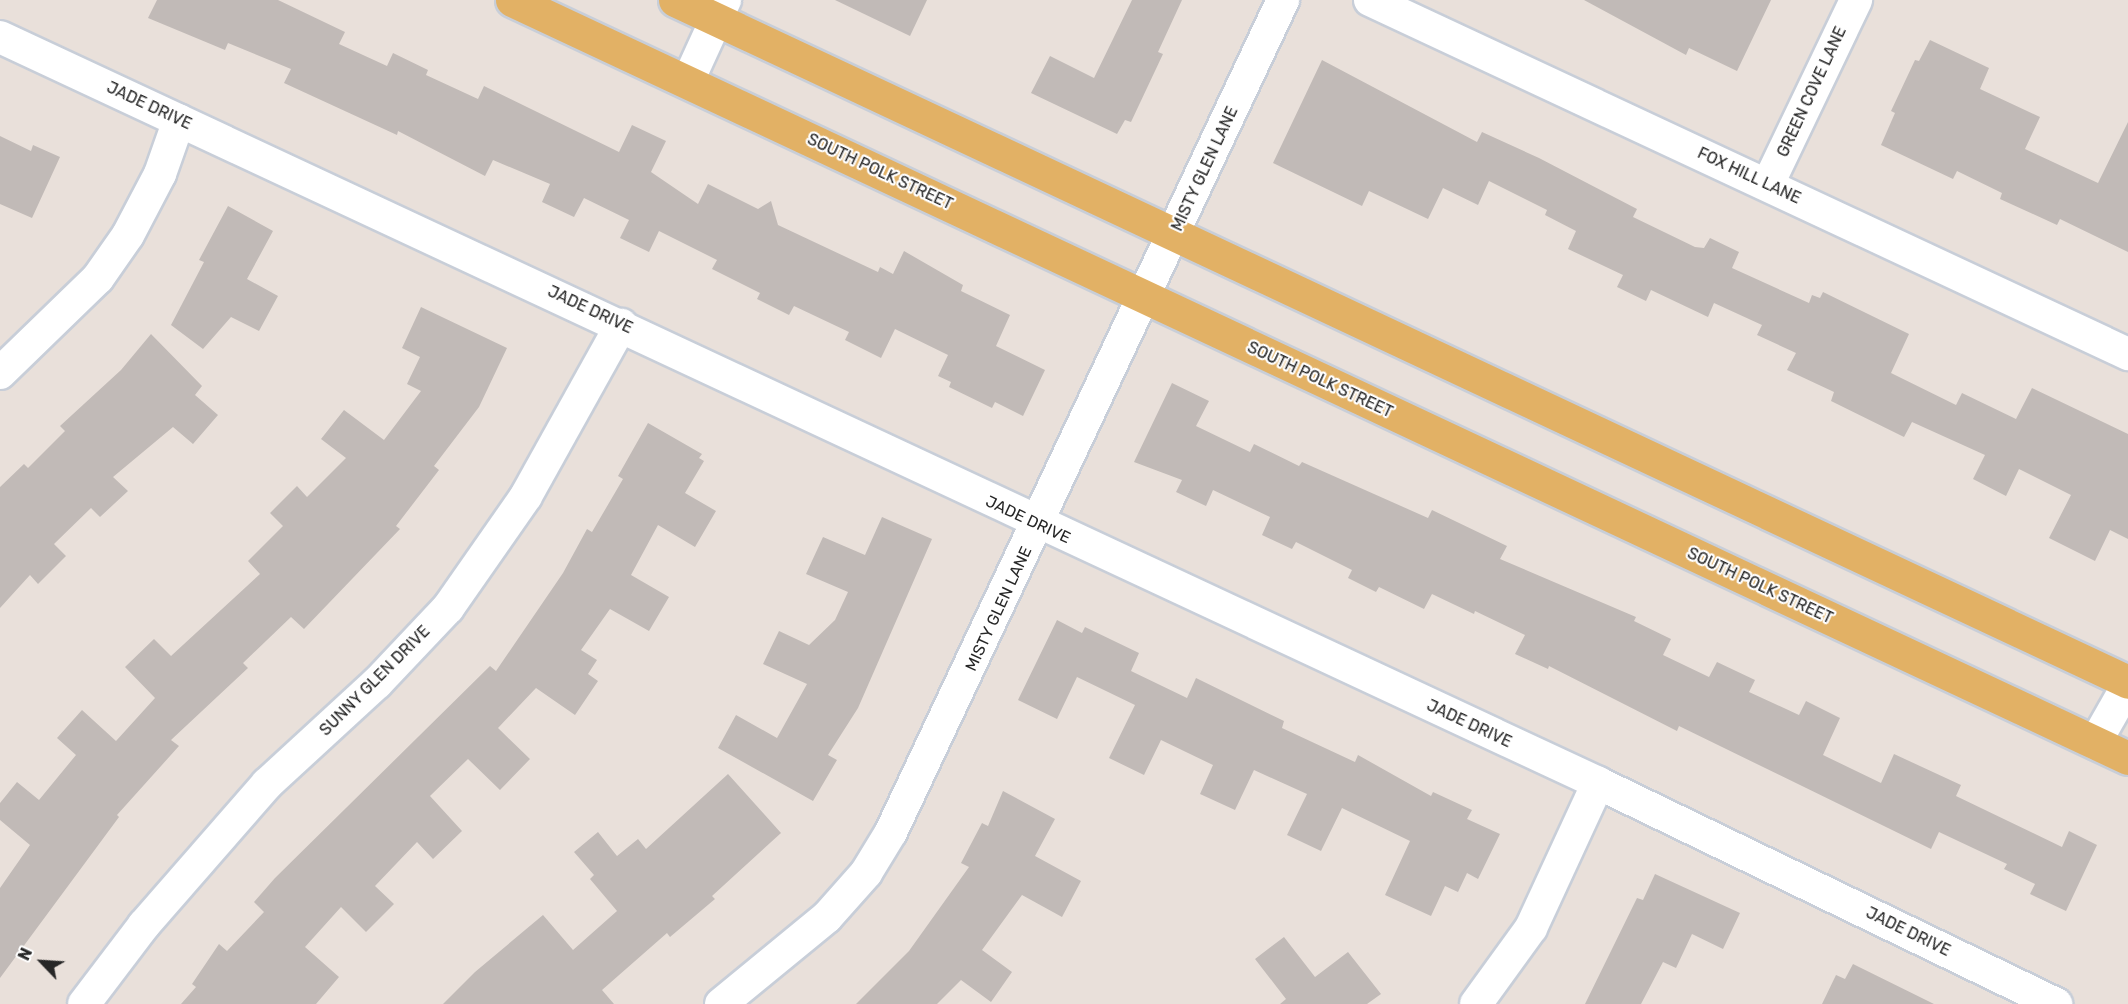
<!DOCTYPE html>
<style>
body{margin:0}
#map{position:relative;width:2128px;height:1004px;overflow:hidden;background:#e9e0da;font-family:Rubik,sans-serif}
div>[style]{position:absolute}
.building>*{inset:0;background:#c1bab7}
.roads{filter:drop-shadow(2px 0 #c8ced8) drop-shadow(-2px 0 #c8ced8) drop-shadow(0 2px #c8ced8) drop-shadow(0 -2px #c8ced8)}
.minor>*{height:32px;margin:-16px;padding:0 16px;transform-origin:16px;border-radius:16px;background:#fff}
.major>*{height:33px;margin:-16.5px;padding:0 16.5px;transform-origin:16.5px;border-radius:16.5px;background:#e2b165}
span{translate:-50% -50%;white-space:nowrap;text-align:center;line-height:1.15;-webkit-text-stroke:4.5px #fff;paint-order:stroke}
.street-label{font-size:16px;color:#272727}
.north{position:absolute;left:12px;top:932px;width:60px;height:60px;-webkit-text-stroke:4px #fff;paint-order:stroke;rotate:295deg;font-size:16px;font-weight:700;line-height:24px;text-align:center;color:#272727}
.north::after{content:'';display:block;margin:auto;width:21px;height:27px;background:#272727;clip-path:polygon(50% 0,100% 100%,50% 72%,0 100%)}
</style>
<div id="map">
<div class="building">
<div style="clip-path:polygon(157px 0,278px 0,345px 32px,339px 44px,387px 66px,393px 53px,428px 70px,426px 75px,478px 99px,484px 86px,619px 152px,632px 125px,666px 141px,651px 172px,698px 204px,708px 184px,758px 209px,771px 201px,778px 225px,878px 272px,880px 267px,893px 274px,904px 251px,963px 285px,961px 291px,1010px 315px,996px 346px,1045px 370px,1023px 416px,995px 402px,992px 408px,949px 387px,951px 382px,938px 376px,948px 355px,895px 329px,881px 358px,845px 340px,849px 332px,794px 306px,789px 315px,757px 299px,760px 293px,712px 269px,717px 260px,659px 231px,649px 252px,620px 238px,629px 220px,584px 198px,574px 217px,542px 202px,550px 184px,493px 160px,485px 176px,398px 131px,397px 135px,284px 83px,291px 69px,228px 43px,225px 50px,148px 18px)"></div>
<div style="clip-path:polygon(835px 0,927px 0,910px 36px)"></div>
<div style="clip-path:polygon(1132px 0,1182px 0,1158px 52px,1163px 54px,1131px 122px,1125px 120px,1117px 134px,1031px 93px,1050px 56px,1094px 78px)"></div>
<div style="clip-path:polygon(1584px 0,1771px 0,1737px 71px,1689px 48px,1686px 55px)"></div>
<div style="clip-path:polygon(1930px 40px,1989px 68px,1980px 89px,2040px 117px,2025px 149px,2098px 183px,2128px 122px,2128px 252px,2060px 219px,2057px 225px,2000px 199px,2002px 193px,1957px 171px,1953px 179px,1881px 145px,1895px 113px,1891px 111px,1915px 60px,1919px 61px)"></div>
<div style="clip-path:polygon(1322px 60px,1477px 142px,1482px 132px,1539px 158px,1637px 209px,1633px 217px,1695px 247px,1704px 248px,1710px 238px,1739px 252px,1732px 268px,1809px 303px,1812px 295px,1820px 298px,1823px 292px,1909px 334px,1891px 373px,1956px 405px,1962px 393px,2016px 419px,2032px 388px,2128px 434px,2128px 539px,2110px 530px,2095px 561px,2049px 538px,2071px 495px,2019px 469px,2006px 496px,1973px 479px,1985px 455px,1912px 422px,1904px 437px,1831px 401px,1834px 392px,1787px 370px,1796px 353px,1757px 335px,1762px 325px,1714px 303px,1708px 317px,1651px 290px,1646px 301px,1617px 287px,1623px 275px,1568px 249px,1576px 231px,1545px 215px,1547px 210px,1489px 181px,1478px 205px,1443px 188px,1428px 219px,1369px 191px,1362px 206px,1273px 163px)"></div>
<div style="clip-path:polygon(0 136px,31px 151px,33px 145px,60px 157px,32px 218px,0 204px)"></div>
<div style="clip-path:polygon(228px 206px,273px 231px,247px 279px,278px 296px,259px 331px,231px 317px,203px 349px,171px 325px,204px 262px,199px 260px)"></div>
<div style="clip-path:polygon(421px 307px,507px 348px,479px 407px,434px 466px,439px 470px,396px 526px,400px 529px,304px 629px,291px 617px,243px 663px,248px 668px,171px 740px,179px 746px,117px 815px,119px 817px,0 978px,0 888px,30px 845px,0 820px,0 803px,17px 782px,39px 800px,76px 755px,57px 738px,82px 710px,116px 741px,155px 698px,125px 667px,154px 639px,171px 656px,260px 574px,248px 561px,283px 526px,270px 513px,297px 486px,307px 497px,346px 458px,321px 439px,344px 410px,384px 440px,421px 391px,407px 384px,420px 357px,402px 348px)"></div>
<div style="clip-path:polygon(151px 334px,202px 386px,195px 395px,218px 415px,193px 444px,173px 427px,113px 477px,128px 491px,100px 517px,91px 508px,54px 544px,66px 556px,38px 584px,30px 575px,0 608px,0 487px,24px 464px,28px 468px,65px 431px,60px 426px,121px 370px)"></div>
<div style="clip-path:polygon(1172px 383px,1209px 401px,1196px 426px,1250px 452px,1254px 444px,1299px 466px,1302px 462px,1428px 518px,1432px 510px,1507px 546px,1500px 559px,1636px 617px,1634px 621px,1671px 639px,1663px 655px,1709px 677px,1717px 662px,1755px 680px,1749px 692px,1799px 715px,1806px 701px,1840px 718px,1823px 755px,1881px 783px,1894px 754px,1961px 785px,1956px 796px,2062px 847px,2069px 831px,2097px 845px,2066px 911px,2030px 894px,2035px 884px,2004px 869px,2007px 864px,1939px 832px,1931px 849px,1679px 726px,1677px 731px,1549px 666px,1548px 669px,1515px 654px,1525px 635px,1475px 611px,1474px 614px,1432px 594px,1424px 609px,1379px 587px,1376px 592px,1348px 578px,1352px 570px,1296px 542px,1292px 549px,1262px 535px,1270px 517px,1213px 490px,1206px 506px,1176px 492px,1182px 480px,1134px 462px)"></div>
<div style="clip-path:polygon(648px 423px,702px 454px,699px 458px,704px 461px,685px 493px,716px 511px,695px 547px,658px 525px,631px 575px,669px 597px,649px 631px,610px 609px,581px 650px,597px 660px,588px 674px,598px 681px,575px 715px,536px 688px,498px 728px,530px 759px,500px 790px,468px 759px,430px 796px,462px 831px,433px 859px,417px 842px,375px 886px,394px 904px,366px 932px,341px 907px,305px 947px,339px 977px,316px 1004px,181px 1004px,196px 987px,192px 984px,219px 944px,227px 951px,264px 912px,254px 902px,275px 878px,490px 666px,496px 671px,563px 573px,587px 529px,592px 532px,623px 479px,618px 476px)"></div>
<div style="clip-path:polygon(882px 517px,932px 539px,858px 708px,828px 755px,837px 760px,813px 801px,718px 748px,736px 715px,777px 738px,807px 684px,763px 664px,779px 631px,809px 645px,835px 620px,848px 592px,806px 574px,823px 537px,865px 555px)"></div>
<div style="clip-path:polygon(1057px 620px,1082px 633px,1085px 627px,1139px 653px,1131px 671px,1187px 698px,1196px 678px,1284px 721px,1282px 728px,1355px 762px,1358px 755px,1431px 796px,1433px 792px,1472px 810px,1467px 819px,1500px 834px,1478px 879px,1467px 873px,1458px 892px,1445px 886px,1431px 916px,1385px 895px,1410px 841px,1342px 808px,1321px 851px,1287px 835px,1307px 794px,1254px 770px,1235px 810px,1200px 794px,1213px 765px,1161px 740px,1144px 775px,1109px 758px,1135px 705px,1077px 677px,1057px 719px,1018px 700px)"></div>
<div style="clip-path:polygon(728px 774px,781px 833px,712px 896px,715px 899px,670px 937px,667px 933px,602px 990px,614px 1004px,443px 1004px,475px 972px,543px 915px,573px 950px,617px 911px,590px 879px,594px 875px,574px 852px,598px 832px,617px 856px,638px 839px,646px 849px)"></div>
<div style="clip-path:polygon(1003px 791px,1055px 819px,1035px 856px,1081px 881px,1062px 917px,1022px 895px,982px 950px,1012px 972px,991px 1002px,961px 980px,937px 1004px,856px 1004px,909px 951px,969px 867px,961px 863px,982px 823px,988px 826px)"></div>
<div style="clip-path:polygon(1655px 874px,1740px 913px,1723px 949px,1692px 934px,1676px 968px,1663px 962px,1641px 1004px,1585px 1004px,1637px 898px,1643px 900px)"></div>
<div style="clip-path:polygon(1284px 937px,1315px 977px,1348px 952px,1381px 994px,1367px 1004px,1280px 1004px,1286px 999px,1255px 959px)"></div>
<div style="clip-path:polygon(1853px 964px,1934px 1004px,1822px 1004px,1836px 975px,1845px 979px)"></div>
</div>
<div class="roads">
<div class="minor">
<div style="left:1370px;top:0;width:837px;rotate:25.03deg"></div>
<div style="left:0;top:37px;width:1764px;rotate:25.02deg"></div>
<div style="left:1598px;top:783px;width:509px;rotate:25.76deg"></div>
<div style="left:688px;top:81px;width:89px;rotate:-65.4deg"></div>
<div style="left:1768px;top:184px;width:204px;rotate:-64.4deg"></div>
<div style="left:0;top:373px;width:136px;rotate:-44.1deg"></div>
<div style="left:98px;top:278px;width:52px;rotate:-55.1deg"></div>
<div style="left:128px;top:235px;width:69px;rotate:-62.3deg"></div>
<div style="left:160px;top:174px;width:57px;rotate:-70.6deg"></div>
<div style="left:2095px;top:743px;width:67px;rotate:-60.4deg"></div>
<div style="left:84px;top:1004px;width:99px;rotate:-52.8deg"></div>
<div style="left:144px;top:925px;width:187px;rotate:-48.9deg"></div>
<div style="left:267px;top:784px;width:149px;rotate:-42.6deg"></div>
<div style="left:377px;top:683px;width:103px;rotate:-46.6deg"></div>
<div style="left:448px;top:608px;width:136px;rotate:-55.1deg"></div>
<div style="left:526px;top:496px;width:196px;rotate:-60.9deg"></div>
<div style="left:721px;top:1004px;width:137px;rotate:-39.4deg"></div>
<div style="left:827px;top:917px;width:59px;rotate:-48.4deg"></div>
<div style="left:866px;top:873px;width:48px;rotate:-58.6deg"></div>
<div style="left:891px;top:832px;width:920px;rotate:-64.77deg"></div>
<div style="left:1476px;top:1004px;width:94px;rotate:-54.1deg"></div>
<div style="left:1531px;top:928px;width:160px;rotate:-65.2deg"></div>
</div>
<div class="major">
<div style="left:512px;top:0;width:1785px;rotate:25.13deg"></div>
<div style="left:675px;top:0;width:1605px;rotate:25.14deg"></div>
</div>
</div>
<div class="street-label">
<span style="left:1812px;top:92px;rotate:-65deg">GREEN COVE LANE</span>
<span style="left:149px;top:106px;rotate:25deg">JADE DRIVE</span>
<span style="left:1205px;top:169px;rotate:-65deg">MISTY GLEN LANE</span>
<span style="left:880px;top:172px;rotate:25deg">SOUTH POLK STREET</span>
<span style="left:1749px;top:176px;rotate:25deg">FOX HILL LANE</span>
<span style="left:590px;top:310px;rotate:25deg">JADE DRIVE</span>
<span style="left:1320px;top:380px;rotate:25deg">SOUTH POLK STREET</span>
<span style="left:1028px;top:520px;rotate:25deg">JADE DRIVE</span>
<span style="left:1760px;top:586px;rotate:25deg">SOUTH POLK STREET</span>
<span style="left:999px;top:609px;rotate:-65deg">MISTY GLEN LANE</span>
<span style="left:375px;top:681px;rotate:-45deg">SUNNY GLEN DRIVE</span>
<span style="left:1469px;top:724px;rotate:25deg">JADE DRIVE</span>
<span style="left:1908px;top:932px;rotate:26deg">JADE DRIVE</span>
</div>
<div class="north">N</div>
</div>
